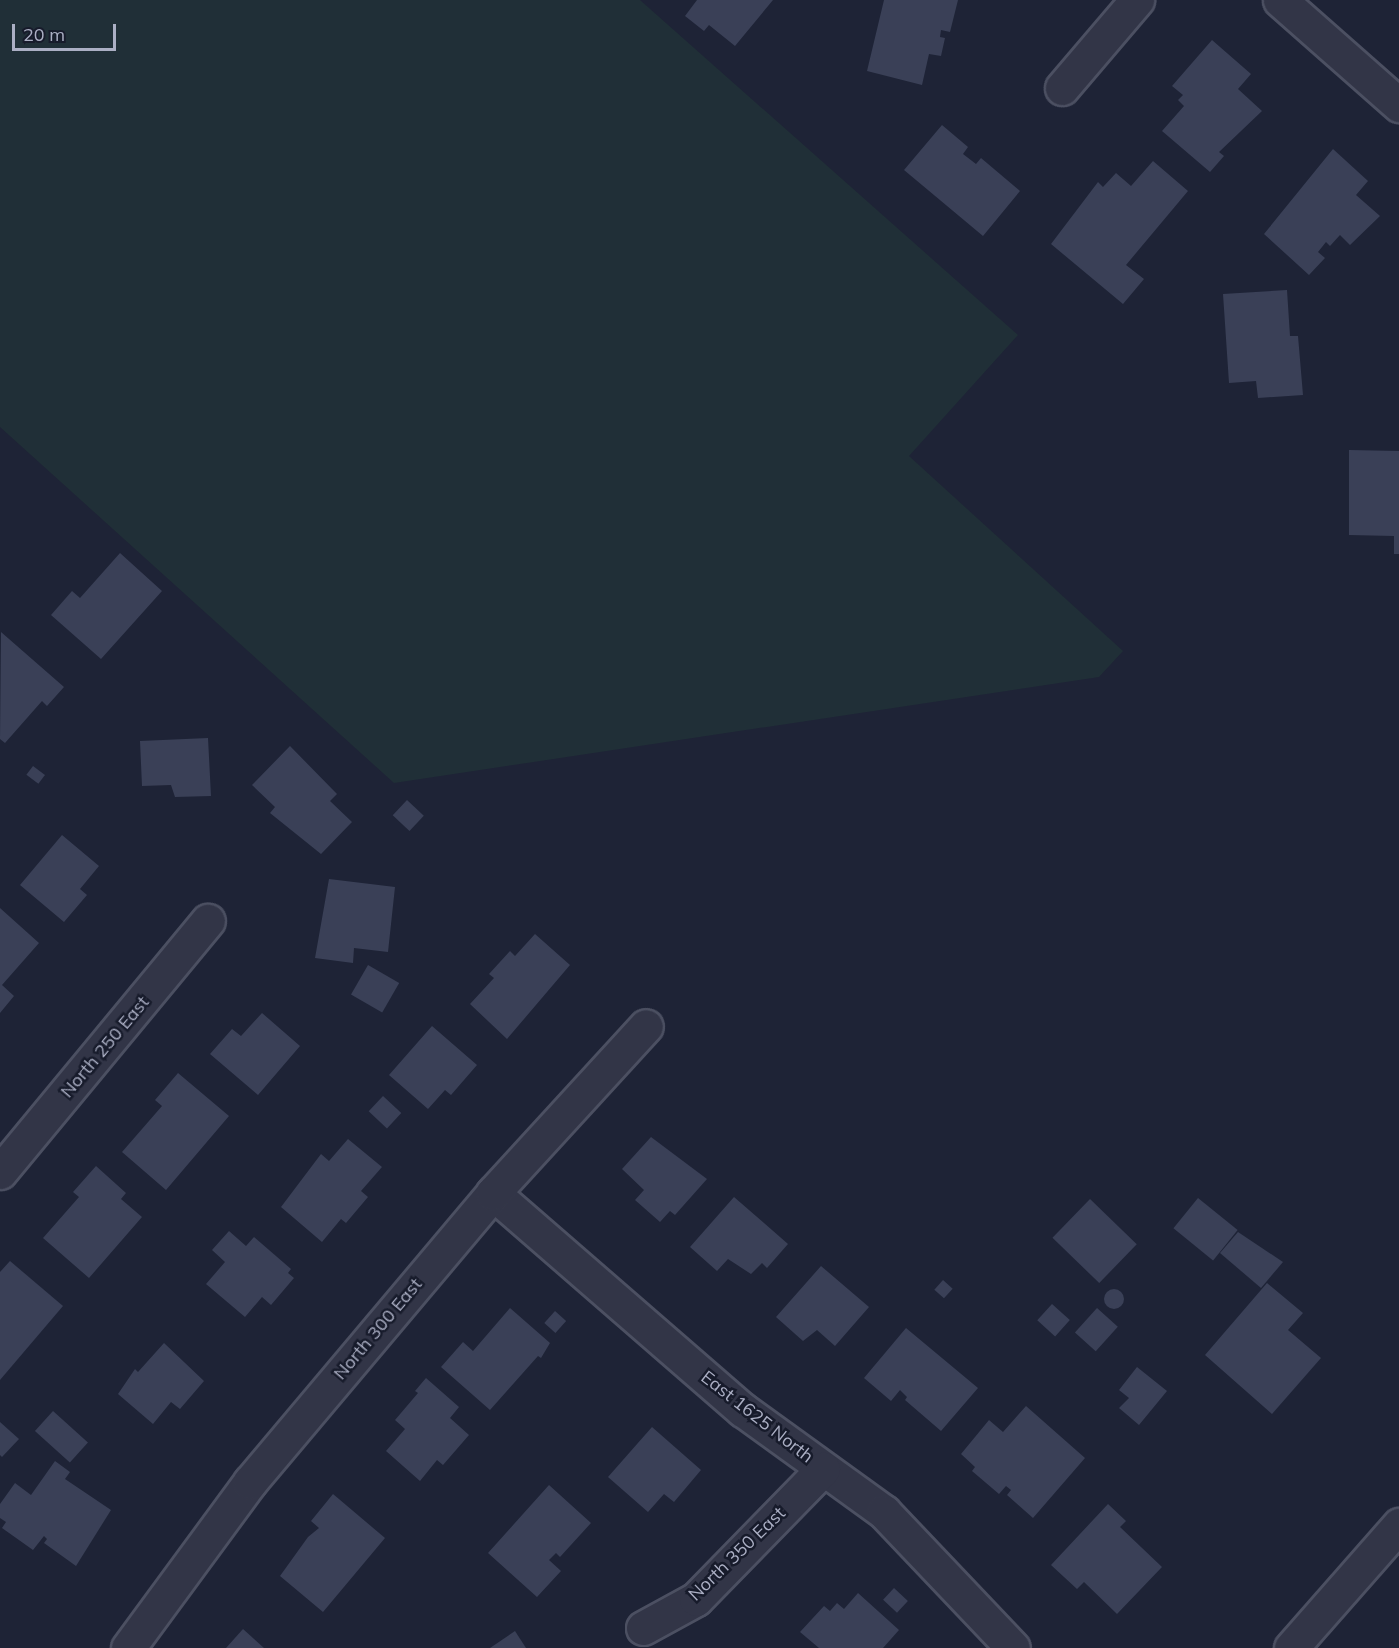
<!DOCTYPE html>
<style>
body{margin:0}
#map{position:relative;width:1399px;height:1648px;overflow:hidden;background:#1e2336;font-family:Mulish,sans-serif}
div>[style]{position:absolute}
.green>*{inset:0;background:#202f37}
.building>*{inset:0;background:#3a4057;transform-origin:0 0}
.round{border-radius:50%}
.roads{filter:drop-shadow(2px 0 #4c5062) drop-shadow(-2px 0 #4c5062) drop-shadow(0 2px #4c5062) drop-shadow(0 -2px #4c5062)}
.minor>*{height:33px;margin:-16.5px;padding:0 16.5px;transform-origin:16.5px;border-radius:16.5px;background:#323547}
.tertiary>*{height:33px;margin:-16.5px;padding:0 16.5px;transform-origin:16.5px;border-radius:16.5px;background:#323547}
span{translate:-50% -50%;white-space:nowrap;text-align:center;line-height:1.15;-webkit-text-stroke:5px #171b2b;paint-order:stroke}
.street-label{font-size:18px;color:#abafc4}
.scale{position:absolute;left:12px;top:24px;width:104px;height:27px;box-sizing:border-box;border:3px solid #abafc4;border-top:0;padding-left:8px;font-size:18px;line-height:21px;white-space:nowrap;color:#abafc4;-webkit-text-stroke:4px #171b2b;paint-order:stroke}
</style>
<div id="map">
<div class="green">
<div style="clip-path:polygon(0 0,640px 0,1018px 335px,909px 456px,1123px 651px,1099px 677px,394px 783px,0 427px)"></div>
</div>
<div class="building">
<div style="clip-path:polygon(697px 0,773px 0,735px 46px,709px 25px,704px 31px,685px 16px)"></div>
<div style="clip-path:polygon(884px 0,958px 0,950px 32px,941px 30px,940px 37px,945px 38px,941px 56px,929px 54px,922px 85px,867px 71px)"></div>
<div style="clip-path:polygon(1212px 40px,1251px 74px,1238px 89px,1262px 111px,1219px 152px,1224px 156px,1210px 172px,1162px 131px,1184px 106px,1178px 100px,1183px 95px,1172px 86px)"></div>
<div style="clip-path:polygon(942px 125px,968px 147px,963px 154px,976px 164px,981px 158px,1020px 191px,983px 236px,904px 170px)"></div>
<div style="clip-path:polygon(1333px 149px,1368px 181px,1356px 195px,1380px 216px,1350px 245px,1340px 235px,1330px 246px,1326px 242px,1318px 252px,1325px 258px,1309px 275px,1264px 234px)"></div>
<div style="clip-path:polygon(1153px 161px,1188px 191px,1126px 265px,1144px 279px,1123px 304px,1051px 244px,1098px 182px,1103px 187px,1116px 173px,1131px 186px)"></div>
<div style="clip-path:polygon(1287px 290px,1290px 336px,1298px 336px,1303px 395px,1258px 398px,1256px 381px,1229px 383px,1223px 294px)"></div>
<div style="clip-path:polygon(1349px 450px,1399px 451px,1399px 554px,1394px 554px,1394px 536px,1349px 535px)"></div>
<div style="clip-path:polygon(120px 553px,162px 591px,101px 659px,51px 615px,72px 591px,80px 598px)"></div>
<div style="clip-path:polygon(1px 632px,64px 687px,47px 706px,42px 701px,5px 743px,0 739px)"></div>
<div style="clip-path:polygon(208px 738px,211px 796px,175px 797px,171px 785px,142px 786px,140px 741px)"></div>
<div style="clip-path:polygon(290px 746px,337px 794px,330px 801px,352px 822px,321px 854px,270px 813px,275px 807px,252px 785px)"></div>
<div style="left:33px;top:766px;width:15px;height:11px;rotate:37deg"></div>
<div style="left:407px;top:800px;width:23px;height:21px;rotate:43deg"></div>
<div style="clip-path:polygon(62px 835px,99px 866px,80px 889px,87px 895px,64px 922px,20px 885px)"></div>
<div style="clip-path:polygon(329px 879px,395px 887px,388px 952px,354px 948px,353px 963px,315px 958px)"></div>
<div style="clip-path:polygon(0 908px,39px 943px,2px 985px,14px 996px,0 1013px)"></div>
<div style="clip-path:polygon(535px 934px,570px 965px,507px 1039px,470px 1004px,494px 978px,489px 974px,510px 951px,515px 956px)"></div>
<div style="left:368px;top:965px;width:36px;height:34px;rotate:30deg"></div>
<div style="clip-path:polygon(262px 1013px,300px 1046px,258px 1095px,210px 1054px,232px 1029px,241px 1036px)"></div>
<div style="clip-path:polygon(432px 1026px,477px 1065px,451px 1095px,445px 1090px,428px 1109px,389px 1075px)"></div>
<div style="clip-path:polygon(178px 1073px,229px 1116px,166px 1190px,122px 1152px,162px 1106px,155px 1100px)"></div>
<div style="left:383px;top:1096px;width:25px;height:21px;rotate:43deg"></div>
<div style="clip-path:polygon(651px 1137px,707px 1179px,675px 1215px,670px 1211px,660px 1222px,635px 1200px,644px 1190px,622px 1169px)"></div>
<div style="clip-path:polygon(348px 1139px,382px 1167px,361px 1191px,368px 1197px,346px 1223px,341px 1219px,322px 1242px,281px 1207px,321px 1154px,329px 1161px)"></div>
<div style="clip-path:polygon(96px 1166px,126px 1193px,121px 1199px,142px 1217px,89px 1278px,43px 1238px,79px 1197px,73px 1192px)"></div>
<div style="clip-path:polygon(734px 1197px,788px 1244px,767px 1268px,762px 1263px,751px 1274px,728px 1259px,717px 1271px,690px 1247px)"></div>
<div style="left:1198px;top:1198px;width:51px;height:39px;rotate:39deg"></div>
<div style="left:1090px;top:1199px;width:65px;height:54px;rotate:44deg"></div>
<div style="clip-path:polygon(229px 1231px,246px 1246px,254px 1237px,291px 1269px,288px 1273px,294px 1278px,271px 1305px,262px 1297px,245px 1317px,206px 1284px,225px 1262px,212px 1250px)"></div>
<div style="clip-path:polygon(1238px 1232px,1283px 1262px,1261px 1288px,1220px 1253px)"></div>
<div style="clip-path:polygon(10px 1261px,63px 1306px,0 1380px,0 1272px)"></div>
<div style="clip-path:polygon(821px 1266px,869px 1307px,835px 1346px,817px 1330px,803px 1341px,776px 1317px)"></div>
<div style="left:943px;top:1280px;width:13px;height:13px;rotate:42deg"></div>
<div style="clip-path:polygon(1267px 1283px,1303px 1313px,1288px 1330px,1321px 1358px,1272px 1414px,1205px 1355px)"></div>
<div class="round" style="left:1104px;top:1289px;width:20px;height:20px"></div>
<div style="left:1052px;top:1304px;width:24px;height:22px;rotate:42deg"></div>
<div style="clip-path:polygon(510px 1308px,550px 1343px,541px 1358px,538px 1356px,490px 1410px,441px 1367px,463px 1342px,473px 1351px)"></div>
<div style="left:1097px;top:1308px;width:28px;height:33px;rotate:42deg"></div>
<div style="left:555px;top:1311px;width:15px;height:16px;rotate:42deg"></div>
<div style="clip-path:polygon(906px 1328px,978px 1388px,941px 1431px,905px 1400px,907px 1397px,900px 1390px,891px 1401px,864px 1378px)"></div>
<div style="clip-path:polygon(164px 1343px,204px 1381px,180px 1409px,171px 1402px,153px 1424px,118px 1394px,135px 1369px,138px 1372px)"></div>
<div style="clip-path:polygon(1137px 1367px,1167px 1391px,1139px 1425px,1119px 1408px,1129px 1398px,1119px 1390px)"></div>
<div style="clip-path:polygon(426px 1378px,459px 1407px,450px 1418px,469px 1435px,443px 1465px,437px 1460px,420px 1481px,386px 1451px,405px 1429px,395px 1420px,418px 1393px,415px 1391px)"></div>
<div style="clip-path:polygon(1026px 1406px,1085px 1458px,1033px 1518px,1007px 1495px,1011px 1490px,1006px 1486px,999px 1494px,972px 1471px,975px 1467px,961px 1454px,989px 1420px,1003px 1432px)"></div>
<div style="left:53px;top:1411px;width:47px;height:27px;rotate:42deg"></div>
<div style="clip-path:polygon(0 1422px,19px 1439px,2px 1457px,0 1455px)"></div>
<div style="clip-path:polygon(652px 1427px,701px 1470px,674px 1502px,664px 1494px,648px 1512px,608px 1477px)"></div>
<div style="clip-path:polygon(55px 1461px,70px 1472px,65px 1479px,111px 1510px,76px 1566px,44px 1543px,47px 1539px,44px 1536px,33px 1550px,2px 1528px,6px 1522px,0 1518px,0 1504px,15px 1483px,31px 1495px)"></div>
<div style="clip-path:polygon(549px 1485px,591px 1523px,560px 1557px,556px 1553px,549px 1560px,561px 1571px,537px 1597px,488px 1553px)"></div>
<div style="clip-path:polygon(333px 1494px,385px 1538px,323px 1612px,280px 1576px,308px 1537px,319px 1528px,311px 1521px)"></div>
<div style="clip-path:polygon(1108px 1504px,1126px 1521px,1120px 1527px,1162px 1567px,1117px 1614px,1084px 1582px,1077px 1589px,1051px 1565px)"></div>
<div style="left:894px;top:1588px;width:19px;height:16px;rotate:43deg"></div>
<div style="clip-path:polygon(858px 1593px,899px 1630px,883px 1648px,819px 1648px,800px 1632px,824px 1606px,830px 1611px,837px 1603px,844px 1609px)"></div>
<div style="clip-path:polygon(243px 1629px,264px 1648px,226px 1648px)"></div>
<div style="clip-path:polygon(515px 1631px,526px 1648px,490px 1648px)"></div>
</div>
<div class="roads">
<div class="minor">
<div style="left:1280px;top:0;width:159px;rotate:41.4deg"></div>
<div style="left:1062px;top:88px;width:116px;rotate:-49.6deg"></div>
<div style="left:0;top:1172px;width:326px;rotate:-50.4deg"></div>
<div style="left:493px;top:1193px;width:331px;rotate:41deg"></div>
<div style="left:743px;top:1410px;width:174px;rotate:35.9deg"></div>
<div style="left:884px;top:1512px;width:187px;rotate:46.5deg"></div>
<div style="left:643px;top:1628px;width:60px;rotate:-28.7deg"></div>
<div style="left:696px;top:1599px;width:182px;rotate:-45.7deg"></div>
<div style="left:128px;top:1648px;width:206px;rotate:-53.7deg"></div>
<div style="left:250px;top:1482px;width:378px;rotate:-49.9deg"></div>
<div style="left:493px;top:1193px;width:226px;rotate:-47.5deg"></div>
</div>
<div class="tertiary">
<div style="left:1291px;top:1648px;width:164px;rotate:-48.7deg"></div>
</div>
</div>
<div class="street-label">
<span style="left:105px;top:1047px;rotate:-50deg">North 250 East</span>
<span style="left:378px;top:1329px;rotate:-50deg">North 300 East</span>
<span style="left:757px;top:1417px;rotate:38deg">East 1625 North</span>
<span style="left:737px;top:1554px;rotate:-44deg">North 350 East</span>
</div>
<div class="scale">20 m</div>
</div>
